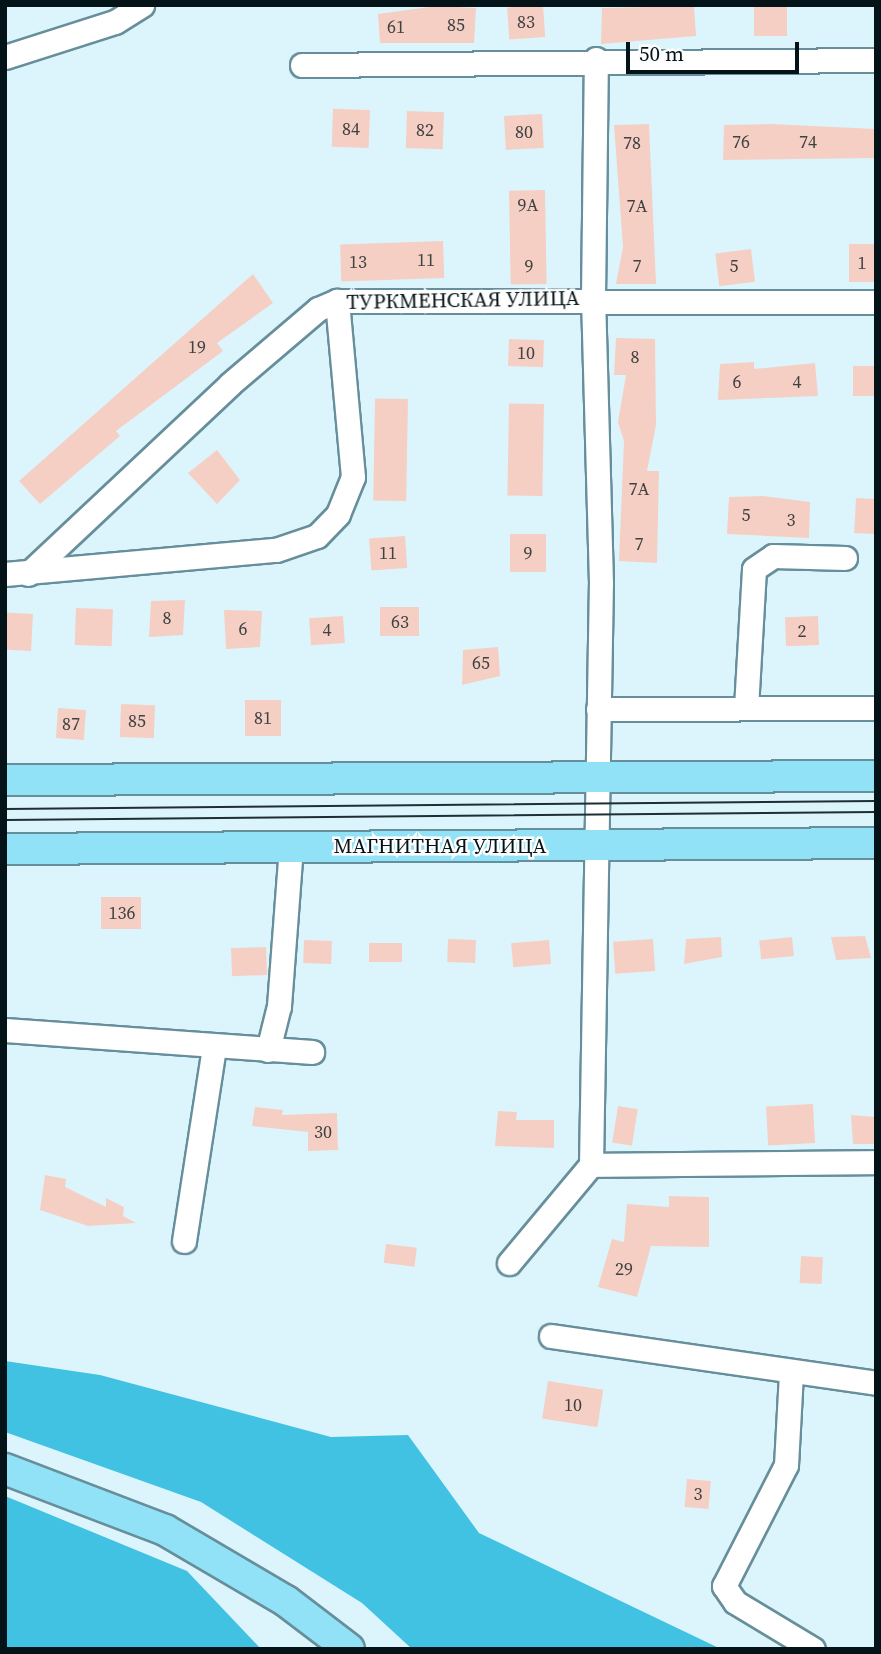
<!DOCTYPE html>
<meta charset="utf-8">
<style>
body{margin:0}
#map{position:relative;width:881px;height:1654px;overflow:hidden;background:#dcf5fd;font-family:"Source Serif 4",serif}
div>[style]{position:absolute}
.forest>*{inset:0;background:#42c2e2}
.building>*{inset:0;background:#f6cfc4;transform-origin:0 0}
.roads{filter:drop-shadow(2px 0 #678f9b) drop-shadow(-2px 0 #678f9b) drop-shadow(0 2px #678f9b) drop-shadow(0 -2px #678f9b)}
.minor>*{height:23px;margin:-11.5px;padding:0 11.5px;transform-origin:11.5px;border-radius:11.5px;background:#fff}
.major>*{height:30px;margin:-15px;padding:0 15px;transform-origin:15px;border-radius:15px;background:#91e2f7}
.tram>*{height:2px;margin:-1px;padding:0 1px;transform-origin:1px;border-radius:1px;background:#1e2e32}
span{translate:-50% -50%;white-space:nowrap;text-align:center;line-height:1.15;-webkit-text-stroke:5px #fdfdfd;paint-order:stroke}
.number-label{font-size:18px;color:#404242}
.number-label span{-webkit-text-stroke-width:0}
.street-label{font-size:21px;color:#041317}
.frame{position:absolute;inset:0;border:7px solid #041317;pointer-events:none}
.scale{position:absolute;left:626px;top:42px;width:173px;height:32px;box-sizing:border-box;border:4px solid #041317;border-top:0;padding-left:9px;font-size:21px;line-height:24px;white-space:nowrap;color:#041317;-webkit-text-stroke:5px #fdfdfd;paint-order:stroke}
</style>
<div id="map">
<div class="forest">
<div style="clip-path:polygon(5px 1361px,100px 1375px,331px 1437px,408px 1435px,479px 1533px,721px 1649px,412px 1649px,362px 1603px,201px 1502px,5px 1432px)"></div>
<div style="clip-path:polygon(5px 1496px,187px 1571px,261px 1649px,5px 1649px)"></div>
</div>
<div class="building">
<div style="left:543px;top:5px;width:32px;height:36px;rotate:86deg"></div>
<div style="left:754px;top:5px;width:33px;height:31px"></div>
<div style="clip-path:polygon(437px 6px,476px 8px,474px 43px,380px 43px,378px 14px)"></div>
<div style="clip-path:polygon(694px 6px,696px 36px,601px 44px,602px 8px)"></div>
<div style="left:370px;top:110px;width:38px;height:37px;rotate:92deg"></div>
<div style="left:407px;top:111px;width:37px;height:37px;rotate:2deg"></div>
<div style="left:542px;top:114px;width:34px;height:38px;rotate:87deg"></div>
<div style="clip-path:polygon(649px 124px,656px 284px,616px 284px,623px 247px,614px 125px)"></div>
<div style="clip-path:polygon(771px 124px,876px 129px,876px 158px,723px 160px,724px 125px)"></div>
<div style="left:545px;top:190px;width:94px;height:36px;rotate:89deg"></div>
<div style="left:443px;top:241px;width:37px;height:103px;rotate:88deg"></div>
<div style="left:849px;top:244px;width:27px;height:38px"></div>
<div style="left:751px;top:249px;width:33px;height:36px;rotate:83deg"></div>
<div style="clip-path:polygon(253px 274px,273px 303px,217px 343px,223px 351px,116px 431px,120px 436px,40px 504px,19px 481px)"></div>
<div style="clip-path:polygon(616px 338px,655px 339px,656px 425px,647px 471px,659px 471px,657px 563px,619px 561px,624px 441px,618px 422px,626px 375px,614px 375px)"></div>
<div style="left:509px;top:339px;width:35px;height:27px;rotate:2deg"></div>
<div style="clip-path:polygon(754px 362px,754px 369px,815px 363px,818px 396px,718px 400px,720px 364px)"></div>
<div style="left:853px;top:366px;width:23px;height:30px"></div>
<div style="left:408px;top:399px;width:102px;height:33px;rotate:91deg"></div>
<div style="left:544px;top:404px;width:92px;height:35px;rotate:91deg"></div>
<div style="clip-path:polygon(217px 450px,240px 480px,217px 504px,188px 473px)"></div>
<div style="clip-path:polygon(763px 496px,810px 502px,809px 538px,727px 534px,729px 497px)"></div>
<div style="left:856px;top:498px;width:20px;height:35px;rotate:3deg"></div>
<div style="left:510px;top:534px;width:36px;height:38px"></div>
<div style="left:405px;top:536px;width:32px;height:36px;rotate:86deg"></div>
<div style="clip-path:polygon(185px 600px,183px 635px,149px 637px,151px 601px)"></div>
<div style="left:380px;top:607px;width:39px;height:29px"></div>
<div style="left:76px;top:608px;width:37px;height:37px;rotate:2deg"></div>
<div style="clip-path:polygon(224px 610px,262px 611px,260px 647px,226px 649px)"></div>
<div style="left:33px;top:614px;width:37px;height:28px;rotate:93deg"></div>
<div style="left:343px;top:616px;width:27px;height:34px;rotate:86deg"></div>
<div style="left:818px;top:616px;width:29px;height:33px;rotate:88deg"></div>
<div style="clip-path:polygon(498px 647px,500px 676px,462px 685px,463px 650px)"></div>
<div style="left:245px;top:700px;width:36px;height:36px"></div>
<div style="left:121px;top:704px;width:34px;height:33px;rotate:2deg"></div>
<div style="left:58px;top:708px;width:28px;height:30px;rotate:4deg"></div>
<div style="left:101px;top:897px;width:40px;height:32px"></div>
<div style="clip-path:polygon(865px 936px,871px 958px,836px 960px,831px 937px)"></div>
<div style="clip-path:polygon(721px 937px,722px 957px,684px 964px,686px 939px)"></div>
<div style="left:792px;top:937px;width:19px;height:33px;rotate:84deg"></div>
<div style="left:448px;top:939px;width:28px;height:23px;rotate:2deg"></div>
<div style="left:653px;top:939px;width:32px;height:40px;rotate:86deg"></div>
<div style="left:304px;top:940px;width:28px;height:23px;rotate:2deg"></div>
<div style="left:549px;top:940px;width:24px;height:38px;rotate:85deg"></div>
<div style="left:369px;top:943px;width:33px;height:19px"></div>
<div style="left:266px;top:947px;width:28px;height:35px;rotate:88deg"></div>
<div style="left:813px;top:1104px;width:39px;height:47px;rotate:87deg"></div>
<div style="left:618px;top:1106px;width:20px;height:37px;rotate:9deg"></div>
<div style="clip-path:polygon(255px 1107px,283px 1110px,282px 1115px,337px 1113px,338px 1150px,308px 1151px,308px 1132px,252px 1126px)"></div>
<div style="clip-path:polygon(498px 1111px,517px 1112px,516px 1120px,554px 1120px,554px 1148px,495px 1146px)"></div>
<div style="clip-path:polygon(851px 1115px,876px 1117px,876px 1144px,853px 1144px)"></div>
<div style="clip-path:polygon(45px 1175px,66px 1179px,65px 1187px,106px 1207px,106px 1198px,124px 1207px,123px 1216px,136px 1223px,88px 1226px,40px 1210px)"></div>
<div style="clip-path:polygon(669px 1196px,709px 1197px,709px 1247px,651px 1246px,637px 1297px,598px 1287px,612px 1239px,624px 1242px,627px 1204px,669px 1207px)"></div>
<div style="left:386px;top:1244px;width:31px;height:19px;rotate:7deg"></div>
<div style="left:801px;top:1256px;width:22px;height:27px;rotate:3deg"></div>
<div style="left:548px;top:1381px;width:56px;height:38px;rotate:9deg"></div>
<div style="left:687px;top:1479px;width:24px;height:28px;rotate:5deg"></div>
</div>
<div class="roads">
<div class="minor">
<div style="left:5px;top:57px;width:115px;rotate:-17.7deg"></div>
<div style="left:115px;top:22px;width:32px;rotate:-32deg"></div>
<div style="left:302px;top:65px;width:574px;rotate:-0.5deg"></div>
<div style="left:5px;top:574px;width:272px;rotate:-5.1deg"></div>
<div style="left:276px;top:550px;width:43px;rotate:-18.9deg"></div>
<div style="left:317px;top:536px;width:30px;rotate:-46deg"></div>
<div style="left:338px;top:514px;width:40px;rotate:-68deg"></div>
<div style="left:353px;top:477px;width:177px;rotate:-95.2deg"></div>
<div style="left:28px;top:574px;width:277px;rotate:-43.2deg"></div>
<div style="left:230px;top:384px;width:116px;rotate:-40.4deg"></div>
<div style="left:318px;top:309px;width:21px;rotate:-23deg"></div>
<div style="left:337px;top:301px;width:539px;rotate:0.11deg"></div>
<div style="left:746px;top:708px;width:139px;rotate:-86.7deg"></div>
<div style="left:754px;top:569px;width:23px;rotate:-34deg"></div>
<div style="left:773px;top:556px;width:72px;rotate:1.6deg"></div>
<div style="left:598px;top:709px;width:278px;rotate:-0.2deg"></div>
<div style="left:5px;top:1030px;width:308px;rotate:4.1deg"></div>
<div style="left:268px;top:1050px;width:45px;rotate:-76deg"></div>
<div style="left:279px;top:1006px;width:160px;rotate:-85.7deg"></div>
<div style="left:591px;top:1165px;width:285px;rotate:-0.6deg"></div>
<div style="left:184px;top:1241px;width:196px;rotate:-81.2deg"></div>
<div style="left:509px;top:1263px;width:128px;rotate:-50.1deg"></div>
<div style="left:591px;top:1165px;width:582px;rotate:-89.02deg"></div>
<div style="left:601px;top:583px;width:285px;rotate:-91.6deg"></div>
<div style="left:593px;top:298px;width:239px;rotate:-89.3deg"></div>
<div style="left:551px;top:1336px;width:328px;rotate:8.2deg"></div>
<div style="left:791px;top:1373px;width:92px;rotate:93.1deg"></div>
<div style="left:786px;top:1465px;width:136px;rotate:117.1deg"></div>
<div style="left:724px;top:1586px;width:19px;rotate:55deg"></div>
<div style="left:735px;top:1602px;width:91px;rotate:31.1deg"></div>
</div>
<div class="major">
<div style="left:5px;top:780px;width:871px;rotate:-0.26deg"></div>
<div style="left:5px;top:849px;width:871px;rotate:-0.39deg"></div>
<div style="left:5px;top:1469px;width:171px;rotate:20.9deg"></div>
<div style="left:165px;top:1530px;width:140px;rotate:30.4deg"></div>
<div style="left:286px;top:1601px;width:79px;rotate:37.3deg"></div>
</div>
</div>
<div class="tram">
<div style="left:5px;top:809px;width:871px;rotate:-0.53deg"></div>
<div style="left:5px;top:820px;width:871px;rotate:-0.53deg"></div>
</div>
<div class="number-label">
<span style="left:526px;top:22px">83</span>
<span style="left:456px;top:25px">85</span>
<span style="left:396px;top:27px">61</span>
<span style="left:351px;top:129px">84</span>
<span style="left:425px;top:130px">82</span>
<span style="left:524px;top:132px">80</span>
<span style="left:741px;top:142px">76</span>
<span style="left:808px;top:142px">74</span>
<span style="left:632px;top:143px">78</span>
<span style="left:528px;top:205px">9А</span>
<span style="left:637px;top:206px">7А</span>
<span style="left:426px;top:260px">11</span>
<span style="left:358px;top:262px">13</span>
<span style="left:862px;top:263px">1</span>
<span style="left:529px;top:266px">9</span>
<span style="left:637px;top:266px">7</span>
<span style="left:734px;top:266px">5</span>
<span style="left:197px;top:347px">19</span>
<span style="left:526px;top:353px">10</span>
<span style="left:635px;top:357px">8</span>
<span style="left:737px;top:382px">6</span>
<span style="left:797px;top:382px">4</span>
<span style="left:639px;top:489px">7А</span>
<span style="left:746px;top:515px">5</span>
<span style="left:791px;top:520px">3</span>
<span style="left:639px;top:544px">7</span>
<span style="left:388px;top:553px">11</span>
<span style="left:528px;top:553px">9</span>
<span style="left:167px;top:618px">8</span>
<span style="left:400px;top:622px">63</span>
<span style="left:243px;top:629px">6</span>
<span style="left:327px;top:630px">4</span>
<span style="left:802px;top:631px">2</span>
<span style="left:481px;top:663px">65</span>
<span style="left:263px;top:718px">81</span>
<span style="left:137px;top:721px">85</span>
<span style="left:71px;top:724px">87</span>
<span style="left:122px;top:913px">136</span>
<span style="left:323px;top:1132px">30</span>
<span style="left:624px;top:1269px">29</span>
<span style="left:573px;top:1405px">10</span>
<span style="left:698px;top:1494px">3</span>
</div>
<div class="street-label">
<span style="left:463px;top:300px;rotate:-1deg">ТУРКМЕНСКАЯ УЛИЦА</span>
<span style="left:440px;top:846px">МАГНИТНАЯ УЛИЦА</span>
</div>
<div class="frame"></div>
<div class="scale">50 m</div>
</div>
